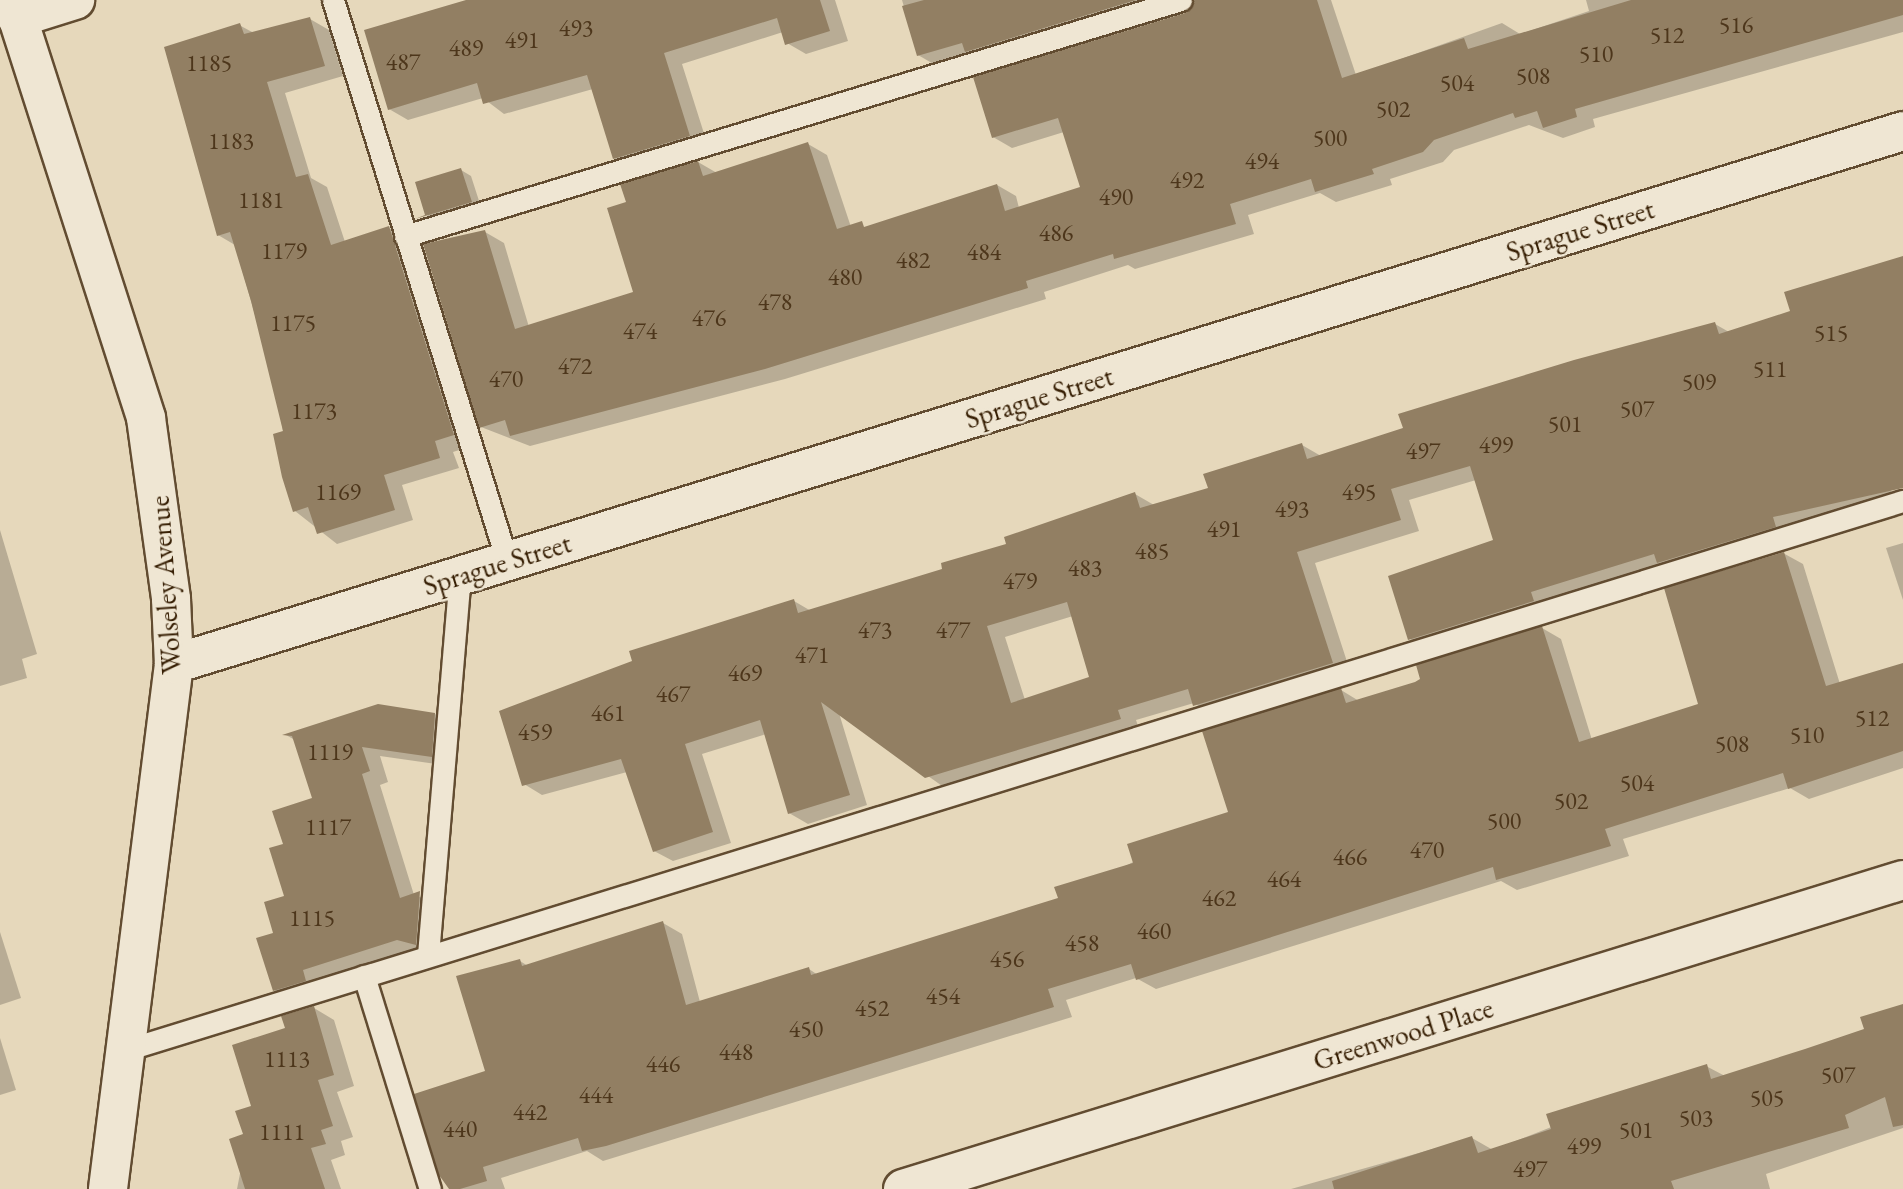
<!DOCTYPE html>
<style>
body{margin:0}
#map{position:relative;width:1903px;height:1189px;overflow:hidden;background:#e6d8bb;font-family:"EB Garamond",serif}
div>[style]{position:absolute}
.shadow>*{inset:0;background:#0003}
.building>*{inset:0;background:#927f63}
.roads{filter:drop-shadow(2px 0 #624c31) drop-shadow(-2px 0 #624c31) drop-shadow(0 2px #624c31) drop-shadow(0 -2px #624c31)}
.service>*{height:21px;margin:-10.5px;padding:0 10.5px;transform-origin:10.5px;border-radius:10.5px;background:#efe6d3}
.minor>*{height:38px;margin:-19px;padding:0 19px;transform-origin:19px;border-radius:19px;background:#efe6d3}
span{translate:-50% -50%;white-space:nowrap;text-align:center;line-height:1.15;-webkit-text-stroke:5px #efe6d3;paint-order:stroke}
.number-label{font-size:24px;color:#4d361b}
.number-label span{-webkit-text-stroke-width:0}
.street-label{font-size:28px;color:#361e03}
</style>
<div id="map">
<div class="shadow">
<div style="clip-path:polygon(483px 0,835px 0,848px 41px,806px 54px,787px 43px,783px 32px,682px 64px,708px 146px,633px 169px,614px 158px,593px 89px,504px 114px,483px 98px,408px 120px,389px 109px)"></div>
<div style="clip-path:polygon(902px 0,1189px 0,937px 66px,918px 55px)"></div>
<div style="clip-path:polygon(1193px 0,1331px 0,1356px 75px,1502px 23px,1520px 34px,1589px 11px,1586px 0,1903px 0,1903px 32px,1593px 119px,1595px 127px,1563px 138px,1529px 125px,1454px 150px,1443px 162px,1390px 179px,1392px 185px,1336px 202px,1320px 193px,1248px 215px,1254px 234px,1135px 269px,1128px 265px,1044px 292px,1046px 299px,785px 379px,530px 446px,481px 427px,485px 232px,504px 243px,529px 327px,636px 293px,628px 203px,698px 162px,717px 173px,808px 144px,827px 155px,851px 227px,869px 227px,997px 185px,1016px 196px,1019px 208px,1083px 188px,1064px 132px,1012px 148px,993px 137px,1186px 14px)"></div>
<div style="clip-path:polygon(310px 19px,329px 30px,343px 76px,285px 93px,311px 178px,327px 187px,345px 242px,389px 228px,408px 239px,472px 446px,453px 452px,459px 468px,402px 485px,413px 520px,337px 544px,295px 511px,277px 392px,235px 245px,218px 235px,239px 25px,254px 33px)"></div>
<div style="clip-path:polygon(461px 170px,471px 176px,481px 207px,426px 224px,419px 220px,428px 216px,418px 183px)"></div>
<div style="clip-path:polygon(evenodd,1903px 258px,1903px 396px,1864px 408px,1894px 499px,1428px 650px,1410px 639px,1495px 541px,1476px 480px,1409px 500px,1419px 531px,1315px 563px,1351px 674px,1213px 716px,1194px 703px,1136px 720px,1139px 729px,945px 788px,839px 713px,867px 805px,808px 824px,789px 813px,766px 734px,702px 754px,731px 843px,673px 861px,654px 851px,627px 772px,542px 795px,524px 784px,794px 601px,811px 611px,944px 571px,1135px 494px,1154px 505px,1210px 489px,1302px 445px,1321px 456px,1715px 324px,1729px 332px,1792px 313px,1903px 258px,1073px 616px,1092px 679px,1025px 700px,1005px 637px,1073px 616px)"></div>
<div style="clip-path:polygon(0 530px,37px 654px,22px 659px,27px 678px,0 686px)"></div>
<div style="clip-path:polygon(1903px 543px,1903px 600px,1886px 548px)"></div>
<div style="clip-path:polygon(1783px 553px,1803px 564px,1840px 684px,1903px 665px,1903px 768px,1809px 799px,1790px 788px,1623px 839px,1629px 856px,1517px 890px,1501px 881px,1156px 989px,1136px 978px,1066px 1000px,1072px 1017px,603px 1161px,587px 1151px,501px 1178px,505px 1189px,451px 1189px,520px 961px,528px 966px,663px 923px,682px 934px,700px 1002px,809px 969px,818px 975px,1060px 899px,1230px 813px,1341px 690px,1359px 701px,1416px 683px,1542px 628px,1561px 639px,1592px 740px,1700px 706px)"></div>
<div style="clip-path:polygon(435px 714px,454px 725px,450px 766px,380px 756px,388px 782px,380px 785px,414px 895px,439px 904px,434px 955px,293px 1001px,274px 990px,275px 934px,286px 897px,285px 845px,314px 799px,295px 740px,286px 735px)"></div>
<div style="clip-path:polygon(0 932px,21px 998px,0 1005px)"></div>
<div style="clip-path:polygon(1903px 1006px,1903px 1128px,1766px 1174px,1770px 1189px,1291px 1189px,1472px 1138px,1493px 1150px,1706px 1066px,1725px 1076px,1866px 1030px)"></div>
<div style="clip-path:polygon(314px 1008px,334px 1020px,354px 1086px,337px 1092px,353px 1137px,341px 1141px,345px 1155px,331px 1160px,341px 1189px,237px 1189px,253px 1107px,287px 1030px)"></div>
<div style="clip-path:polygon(0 1038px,16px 1090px,0 1095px)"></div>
</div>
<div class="building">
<div style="clip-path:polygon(466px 0,820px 0,830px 31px,785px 45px,777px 18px,664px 53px,690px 136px,613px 159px,587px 75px,483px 104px,477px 83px,388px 110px,364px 30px)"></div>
<div style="clip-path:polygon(924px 0,1136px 0,965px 52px,962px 43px,917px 56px,902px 6px)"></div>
<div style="clip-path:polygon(1194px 0,1317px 0,1342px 78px,1464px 38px,1468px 49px,1631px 0,1903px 0,1903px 15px,1575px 109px,1577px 117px,1543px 128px,1537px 111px,1515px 118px,1513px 113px,1434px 140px,1423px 152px,1372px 169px,1374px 174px,1315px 192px,1311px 179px,1230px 204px,1236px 224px,1114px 259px,1113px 254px,1026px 281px,1028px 288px,765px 369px,510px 436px,505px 420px,479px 428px,423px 244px,485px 230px,515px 329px,633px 292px,607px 208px,626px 202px,620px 184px,698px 161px,703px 176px,808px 142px,837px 229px,862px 221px,864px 227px,997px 184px,1005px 211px,1080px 187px,1058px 118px,992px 138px,973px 77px,1185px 13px)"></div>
<div style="clip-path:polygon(310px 17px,325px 66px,267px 82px,296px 177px,308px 174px,331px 245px,389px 226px,454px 435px,435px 441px,440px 458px,384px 475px,395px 510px,317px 534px,308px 507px,293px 512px,282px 477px,273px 434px,283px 431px,251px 301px,230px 232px,217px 236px,164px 47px,240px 23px,244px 34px)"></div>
<div style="clip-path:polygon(461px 168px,472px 202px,415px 219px,425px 215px,415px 182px)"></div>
<div style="clip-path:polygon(evenodd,1903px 256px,1903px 488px,1773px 517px,1776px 527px,1657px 563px,1654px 554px,1531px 592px,1534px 601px,1408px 640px,1388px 576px,1493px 540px,1470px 466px,1391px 489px,1401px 520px,1297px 552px,1333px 663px,1193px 706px,1188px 689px,1118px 710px,1121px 719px,925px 778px,821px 702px,850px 795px,788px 814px,760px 720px,685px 744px,713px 832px,653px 852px,621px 759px,522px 786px,499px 711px,632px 661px,629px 651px,794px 599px,798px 613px,942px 569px,941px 563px,1006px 544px,1004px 537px,1135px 492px,1140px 508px,1208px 488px,1203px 474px,1302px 443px,1307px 459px,1403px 428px,1398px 414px,1574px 360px,1715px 322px,1719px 334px,1790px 311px,1784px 292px,1903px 256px,1067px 602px,1089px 677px,1011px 703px,987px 626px,1067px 602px)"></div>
<div style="clip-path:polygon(1784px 552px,1826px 686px,1903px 663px,1903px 751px,1788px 789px,1783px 773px,1605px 829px,1611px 846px,1496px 880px,1493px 867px,1136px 980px,1131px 964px,1048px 989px,1054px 1007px,606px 1146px,582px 1151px,578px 1138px,483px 1167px,487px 1181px,460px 1189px,449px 1189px,439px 1175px,414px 1094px,485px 1071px,456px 976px,520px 959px,522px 966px,663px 921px,686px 1005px,809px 967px,811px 975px,1058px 898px,1054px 887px,1133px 863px,1127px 844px,1228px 812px,1202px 731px,1341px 688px,1346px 703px,1415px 682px,1420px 679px,1416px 665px,1542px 626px,1579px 742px,1698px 704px,1664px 588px)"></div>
<div style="clip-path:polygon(378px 704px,435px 713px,432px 757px,362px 747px,370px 771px,362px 774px,400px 898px,420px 891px,416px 945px,397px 940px,303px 970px,306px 981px,273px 991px,256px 938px,273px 933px,264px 902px,284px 896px,269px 848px,283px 844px,272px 811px,312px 798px,292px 736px,282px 735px)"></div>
<div style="clip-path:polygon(1903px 1004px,1903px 1125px,1893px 1127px,1885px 1097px,1845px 1115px,1849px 1128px,1671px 1181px,1674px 1189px,1334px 1189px,1332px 1181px,1472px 1136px,1478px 1153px,1551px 1129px,1546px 1114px,1707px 1064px,1711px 1079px,1805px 1049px,1864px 1029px,1860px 1017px)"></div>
<div style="clip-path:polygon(314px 1006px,334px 1075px,318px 1080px,333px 1126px,321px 1130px,326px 1144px,311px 1148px,325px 1189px,245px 1189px,229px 1139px,243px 1134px,235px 1111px,251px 1106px,232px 1045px,285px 1028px,281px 1016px)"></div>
</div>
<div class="roads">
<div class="service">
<div style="left:333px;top:0;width:587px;rotate:72.77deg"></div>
<div style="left:405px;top:236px;width:811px;rotate:-16.92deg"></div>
<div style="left:428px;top:955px;width:380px;rotate:-85.2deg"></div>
<div style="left:364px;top:976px;width:223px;rotate:72.8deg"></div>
<div style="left:129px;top:1049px;width:1857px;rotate:-17.17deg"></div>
</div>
<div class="minor">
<div style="left:12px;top:0;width:439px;rotate:72.2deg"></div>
<div style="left:146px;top:418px;width:183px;rotate:82.1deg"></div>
<div style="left:171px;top:599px;width:65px;rotate:87.4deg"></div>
<div style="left:174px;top:664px;width:529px;rotate:97.17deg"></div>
<div style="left:17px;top:18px;width:61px;rotate:-17.2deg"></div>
<div style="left:174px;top:664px;width:1809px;rotate:-17.13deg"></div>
<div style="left:903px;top:1189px;width:1047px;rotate:-17.17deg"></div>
</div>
</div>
<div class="number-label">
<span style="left:1736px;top:25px">516</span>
<span style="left:576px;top:28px">493</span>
<span style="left:1667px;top:35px">512</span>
<span style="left:522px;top:40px">491</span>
<span style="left:466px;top:48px">489</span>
<span style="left:1596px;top:54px">510</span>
<span style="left:403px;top:62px">487</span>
<span style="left:209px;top:63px">1185</span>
<span style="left:1533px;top:76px">508</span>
<span style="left:1457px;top:83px">504</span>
<span style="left:1393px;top:109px">502</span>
<span style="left:1330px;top:138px">500</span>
<span style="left:231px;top:141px">1183</span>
<span style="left:1262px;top:161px">494</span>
<span style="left:1187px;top:180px">492</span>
<span style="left:1116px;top:197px">490</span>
<span style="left:261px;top:200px">1181</span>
<span style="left:1056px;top:233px">486</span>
<span style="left:284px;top:251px">1179</span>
<span style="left:984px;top:252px">484</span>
<span style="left:913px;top:260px">482</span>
<span style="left:845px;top:277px">480</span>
<span style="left:775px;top:302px">478</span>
<span style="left:709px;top:318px">476</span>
<span style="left:293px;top:323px">1175</span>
<span style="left:640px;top:331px">474</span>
<span style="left:1831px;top:333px">515</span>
<span style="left:575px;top:366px">472</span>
<span style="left:1770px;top:369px">511</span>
<span style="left:506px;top:379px">470</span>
<span style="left:1699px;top:382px">509</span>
<span style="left:1637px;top:409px">507</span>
<span style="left:314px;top:411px">1173</span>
<span style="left:1565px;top:424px">501</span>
<span style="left:1496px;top:445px">499</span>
<span style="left:1423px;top:451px">497</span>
<span style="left:338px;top:492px">1169</span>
<span style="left:1359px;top:492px">495</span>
<span style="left:1292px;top:509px">493</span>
<span style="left:1224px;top:529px">491</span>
<span style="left:1152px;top:551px">485</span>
<span style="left:1085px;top:568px">483</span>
<span style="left:1020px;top:581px">479</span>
<span style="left:875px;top:630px">473</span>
<span style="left:953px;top:630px">477</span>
<span style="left:812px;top:655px">471</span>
<span style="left:745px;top:673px">469</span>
<span style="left:673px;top:694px">467</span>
<span style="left:608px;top:713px">461</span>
<span style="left:1872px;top:718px">512</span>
<span style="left:535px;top:732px">459</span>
<span style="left:1807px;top:735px">510</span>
<span style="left:1732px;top:744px">508</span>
<span style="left:330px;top:752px">1119</span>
<span style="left:1637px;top:783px">504</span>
<span style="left:1571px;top:801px">502</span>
<span style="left:1504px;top:821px">500</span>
<span style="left:328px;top:827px">1117</span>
<span style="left:1427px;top:850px">470</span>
<span style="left:1350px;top:857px">466</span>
<span style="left:1284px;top:879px">464</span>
<span style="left:1219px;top:898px">462</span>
<span style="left:312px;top:918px">1115</span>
<span style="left:1154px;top:931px">460</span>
<span style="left:1082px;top:943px">458</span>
<span style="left:1007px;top:959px">456</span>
<span style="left:943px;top:996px">454</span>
<span style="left:872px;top:1008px">452</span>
<span style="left:806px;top:1029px">450</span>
<span style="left:736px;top:1052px">448</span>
<span style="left:287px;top:1059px">1113</span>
<span style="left:663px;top:1064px">446</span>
<span style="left:1838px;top:1075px">507</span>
<span style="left:596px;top:1095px">444</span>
<span style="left:1767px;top:1098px">505</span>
<span style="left:530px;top:1112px">442</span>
<span style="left:1696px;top:1118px">503</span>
<span style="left:460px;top:1129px">440</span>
<span style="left:1636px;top:1130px">501</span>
<span style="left:282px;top:1132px">1111</span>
<span style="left:1584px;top:1146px">499</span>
<span style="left:1530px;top:1169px">497</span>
</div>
<div class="street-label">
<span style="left:1580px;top:230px;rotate:-17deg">Sprague Street</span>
<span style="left:1039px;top:397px;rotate:-17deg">Sprague Street</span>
<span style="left:497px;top:564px;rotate:-17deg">Sprague Street</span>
<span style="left:165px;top:585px;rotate:-94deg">Wolseley Avenue</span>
<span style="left:1403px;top:1034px;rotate:-17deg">Greenwood Place</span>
</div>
</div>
